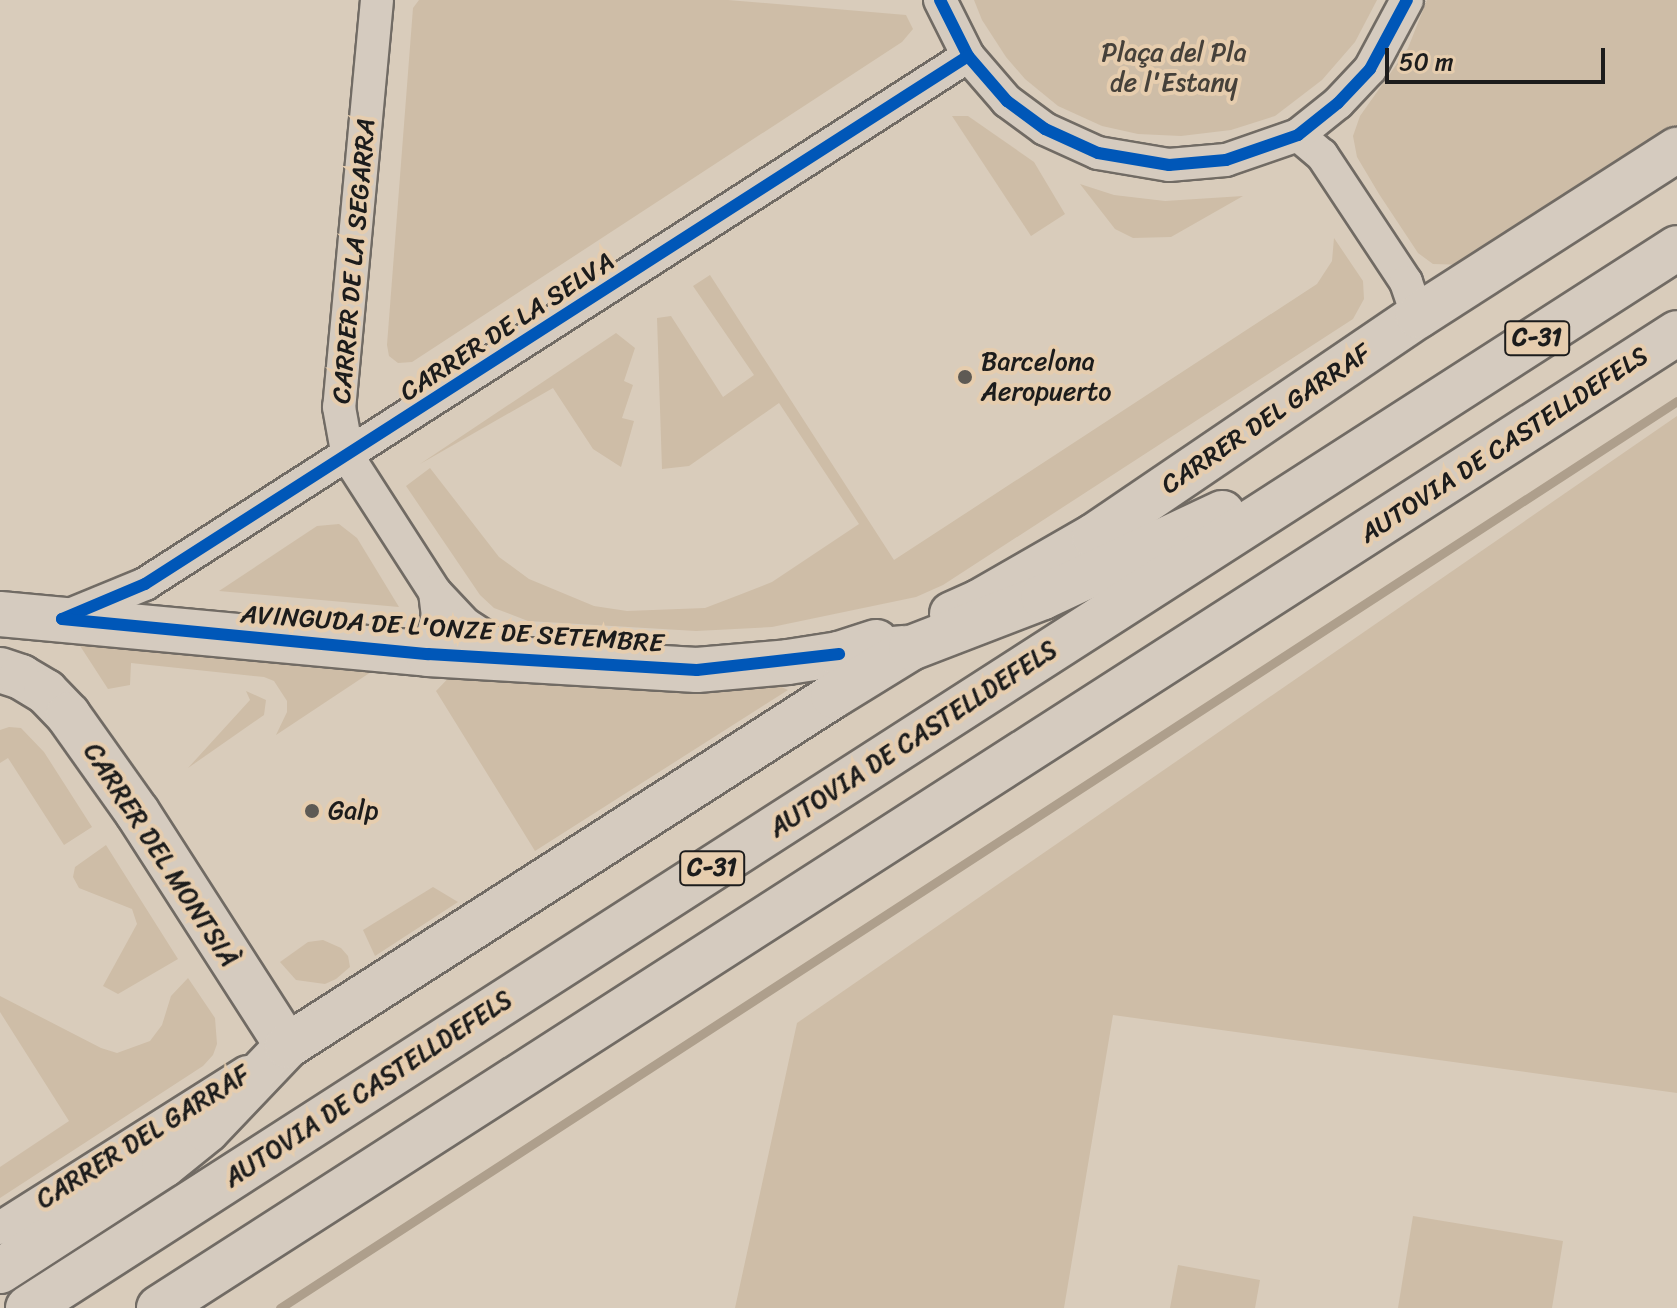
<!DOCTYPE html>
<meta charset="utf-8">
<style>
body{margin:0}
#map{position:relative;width:1677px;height:1308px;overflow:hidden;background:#d9ccbb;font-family:Sriracha,sans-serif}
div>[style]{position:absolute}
.green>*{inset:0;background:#cebda7}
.stream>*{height:9px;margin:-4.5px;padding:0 4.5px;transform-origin:4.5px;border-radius:4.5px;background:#ae9f8c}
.roads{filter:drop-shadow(2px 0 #716b64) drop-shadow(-2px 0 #716b64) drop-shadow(0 2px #716b64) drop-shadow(0 -2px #716b64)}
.street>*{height:32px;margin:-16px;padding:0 16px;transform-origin:16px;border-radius:16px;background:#d5cbbf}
.secondary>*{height:44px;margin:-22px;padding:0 22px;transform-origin:22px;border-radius:22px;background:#d5cbbf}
.highway>*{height:44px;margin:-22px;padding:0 22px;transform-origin:22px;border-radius:22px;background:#d5cbbf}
.cycleway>*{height:12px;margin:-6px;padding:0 6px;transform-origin:6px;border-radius:6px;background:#0057b8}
.dots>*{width:22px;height:22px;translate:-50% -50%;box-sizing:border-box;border:4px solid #e6cdae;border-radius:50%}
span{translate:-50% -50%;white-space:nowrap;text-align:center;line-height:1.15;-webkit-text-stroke:8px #e6cdae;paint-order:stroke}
.shield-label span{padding:2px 6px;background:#e6cdae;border:2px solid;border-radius:6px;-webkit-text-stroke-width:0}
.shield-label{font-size:24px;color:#1c1c1c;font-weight:700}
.park-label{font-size:26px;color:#46413a}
.street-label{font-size:26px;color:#1c1c1c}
.poi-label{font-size:26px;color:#1c1c1c}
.left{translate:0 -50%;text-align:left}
.scale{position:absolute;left:1385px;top:48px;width:220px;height:36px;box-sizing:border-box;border:4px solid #1c1c1c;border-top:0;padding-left:10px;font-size:24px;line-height:28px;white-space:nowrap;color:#1c1c1c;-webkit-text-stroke:6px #e6cdae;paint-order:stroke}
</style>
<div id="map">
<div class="green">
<div style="clip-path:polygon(419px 0,728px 0,906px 15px,913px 29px,902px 42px,412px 362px,398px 363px,389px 356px,387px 345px,413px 8px)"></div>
<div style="clip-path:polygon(974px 0,1377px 0,1355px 42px,1322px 80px,1275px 116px,1231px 130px,1181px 136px,1138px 134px,1102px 126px,1058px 106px,1025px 79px,1006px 57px,982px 20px)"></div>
<div style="clip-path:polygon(1427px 0,1677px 0,1677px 131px,1468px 265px,1433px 264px,1418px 253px,1379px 194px,1357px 157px,1353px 136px,1360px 116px,1408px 48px)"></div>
<div style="clip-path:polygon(952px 116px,968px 116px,1034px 162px,1065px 214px,1031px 236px)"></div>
<div style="clip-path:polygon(1080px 184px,1114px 195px,1165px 201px,1243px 196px,1171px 237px,1133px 238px,1115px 229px)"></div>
<div style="clip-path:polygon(1334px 238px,1363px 281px,1364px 299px,1353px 319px,943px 585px,916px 597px,772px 627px,696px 631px,528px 621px,494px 608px,480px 595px,406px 486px,430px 468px,499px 557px,529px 579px,594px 606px,627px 611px,705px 608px,739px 595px,772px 582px,859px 524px,779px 403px,689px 466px,662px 469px,657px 318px,671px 316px,723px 397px,754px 375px,693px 286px,710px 275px,894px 560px,1317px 284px,1332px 261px)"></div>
<div style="clip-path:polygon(616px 333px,635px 348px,624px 381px,633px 385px,622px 418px,634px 421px,621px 467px,593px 449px,553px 388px,420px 464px)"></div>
<div style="clip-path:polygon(1677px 416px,1677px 1093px,1113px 1015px,1064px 1308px,735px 1308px,797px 1023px)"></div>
<div style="clip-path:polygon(339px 524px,357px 538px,399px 607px,219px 591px,317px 526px)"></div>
<div style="clip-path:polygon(73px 635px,374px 670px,276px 735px,287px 712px,287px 701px,274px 681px,264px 677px,131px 663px,130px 685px,108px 689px)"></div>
<div style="clip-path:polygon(459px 667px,651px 683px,777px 685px,788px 690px,535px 851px,436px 691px)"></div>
<div style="clip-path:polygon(246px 691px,266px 700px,264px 715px,188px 768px,250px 700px)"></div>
<div style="clip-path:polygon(9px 727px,21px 728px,44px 752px,92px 827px,64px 845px,8px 758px,0 763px,0 730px)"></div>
<div style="clip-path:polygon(106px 845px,178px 959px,118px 994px,103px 986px,137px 924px,132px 909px,79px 888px,73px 877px,75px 867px)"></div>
<div style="clip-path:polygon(433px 887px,458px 902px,375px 956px,363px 930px)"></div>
<div style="clip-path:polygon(323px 940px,341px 948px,348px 956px,350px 967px,336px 979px,325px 984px,296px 980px,280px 962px,308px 942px)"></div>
<div style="clip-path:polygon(188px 978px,215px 1018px,217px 1044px,213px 1055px,203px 1066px,0 1198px,0 1167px,69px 1121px,0 1012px,0 996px,101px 1048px,117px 1053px,150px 1041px,162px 1025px,171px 996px)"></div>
<div style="clip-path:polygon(1413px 1216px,1563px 1241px,1552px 1308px,1398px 1308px)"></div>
<div style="clip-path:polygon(1178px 1265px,1260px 1280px,1255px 1308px,1170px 1308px)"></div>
</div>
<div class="stream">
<div style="left:280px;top:1308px;width:1666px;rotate:-32.99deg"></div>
</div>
<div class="roads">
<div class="street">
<div style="left:377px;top:0;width:409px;rotate:95.3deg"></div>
<div style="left:339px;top:407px;width:51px;rotate:79.8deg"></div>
<div style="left:348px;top:457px;width:161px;rotate:57.2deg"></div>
<div style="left:435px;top:592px;width:23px;rotate:83deg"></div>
<div style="left:438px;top:615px;width:40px;rotate:104.4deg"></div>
<div style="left:940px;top:0;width:63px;rotate:63.4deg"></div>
<div style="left:968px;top:56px;width:60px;rotate:49.1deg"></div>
<div style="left:1007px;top:101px;width:47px;rotate:36.4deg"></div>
<div style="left:1045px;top:129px;width:58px;rotate:24.4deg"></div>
<div style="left:1098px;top:153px;width:72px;rotate:9.6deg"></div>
<div style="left:1169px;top:165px;width:57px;rotate:-5deg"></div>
<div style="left:1226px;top:160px;width:76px;rotate:-19.1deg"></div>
<div style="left:1298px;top:135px;width:51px;rotate:-38.7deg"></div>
<div style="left:1338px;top:103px;width:47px;rotate:-46.7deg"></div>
<div style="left:1370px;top:69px;width:78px;rotate:-61.8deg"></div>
<div style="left:1298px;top:135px;width:31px;rotate:40deg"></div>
<div style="left:1322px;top:155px;width:152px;rotate:56.5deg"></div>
<div style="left:1406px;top:282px;width:36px;rotate:71deg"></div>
<div style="left:435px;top:592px;width:44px;rotate:46.8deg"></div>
<div style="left:465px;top:624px;width:61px;rotate:32.9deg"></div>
<div style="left:65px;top:617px;width:87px;rotate:-22.4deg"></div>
<div style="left:145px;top:584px;width:978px;rotate:-32.68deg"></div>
<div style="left:0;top:1228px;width:292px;rotate:-32.3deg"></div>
</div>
<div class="secondary">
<div style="left:0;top:614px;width:430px;rotate:5.3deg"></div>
<div style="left:428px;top:654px;width:269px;rotate:3.4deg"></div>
<div style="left:697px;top:670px;width:91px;rotate:-5deg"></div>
<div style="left:788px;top:662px;width:52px;rotate:-8.9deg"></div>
<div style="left:839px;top:654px;width:39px;rotate:-18deg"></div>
<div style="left:952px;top:614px;width:30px;rotate:-24deg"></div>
<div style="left:979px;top:602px;width:133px;rotate:-29.9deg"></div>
<div style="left:1094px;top:536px;width:392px;rotate:-34.2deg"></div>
<div style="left:1418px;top:316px;width:308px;rotate:-32.7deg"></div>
<div style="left:0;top:670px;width:22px;rotate:18deg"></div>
<div style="left:21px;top:677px;width:29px;rotate:31deg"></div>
<div style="left:46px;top:692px;width:32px;rotate:46deg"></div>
<div style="left:68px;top:715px;width:119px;rotate:54.6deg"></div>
<div style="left:137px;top:812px;width:278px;rotate:57.3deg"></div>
</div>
<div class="highway">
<div style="left:839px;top:654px;width:65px;rotate:-5.3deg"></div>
<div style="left:0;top:1271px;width:195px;rotate:-32.9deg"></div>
<div style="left:164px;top:1165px;width:55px;rotate:-39.1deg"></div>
<div style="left:207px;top:1130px;width:116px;rotate:-46.4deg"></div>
<div style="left:287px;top:1046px;width:649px;rotate:-32.66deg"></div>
<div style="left:833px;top:696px;width:92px;rotate:-31.6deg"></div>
<div style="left:911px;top:648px;width:142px;rotate:-21.1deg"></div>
<div style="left:1043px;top:597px;width:198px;rotate:-25.1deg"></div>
<div style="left:28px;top:1308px;width:1960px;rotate:-32.73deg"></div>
<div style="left:159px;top:1308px;width:1804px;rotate:-32.71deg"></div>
</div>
</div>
<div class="cycleway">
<div style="left:940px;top:0;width:63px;rotate:63.4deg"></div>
<div style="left:968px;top:56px;width:60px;rotate:49.1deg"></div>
<div style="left:1007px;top:101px;width:47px;rotate:36.4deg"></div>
<div style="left:1045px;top:129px;width:58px;rotate:24.4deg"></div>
<div style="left:1098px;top:153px;width:72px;rotate:9.6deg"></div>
<div style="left:1169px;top:165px;width:57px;rotate:-5deg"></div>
<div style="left:1226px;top:160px;width:76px;rotate:-19.1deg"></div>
<div style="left:1298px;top:135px;width:51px;rotate:-38.7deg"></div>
<div style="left:1338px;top:103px;width:47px;rotate:-46.7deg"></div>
<div style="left:1370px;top:69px;width:78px;rotate:-61.8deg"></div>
<div style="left:62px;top:619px;width:90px;rotate:-22.9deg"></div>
<div style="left:145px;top:584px;width:978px;rotate:-32.68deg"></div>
<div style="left:62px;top:619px;width:368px;rotate:5.5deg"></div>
<div style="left:428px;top:654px;width:269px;rotate:3.4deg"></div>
<div style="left:697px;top:670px;width:143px;rotate:-6.4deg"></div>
</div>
<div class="dots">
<div style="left:965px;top:377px;background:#5e5a54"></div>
<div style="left:312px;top:811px;background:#5e5a54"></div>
</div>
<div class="shield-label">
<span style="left:1537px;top:338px">C-31</span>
<span style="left:712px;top:868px">C-31</span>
</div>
<div class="park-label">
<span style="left:1174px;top:68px">Plaça del Pla<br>de l'Estany</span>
</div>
<div class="street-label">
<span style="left:354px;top:261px;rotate:-85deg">CARRER DE LA SEGARRA</span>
<span style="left:507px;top:327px;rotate:-33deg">CARRER DE LA SELVA</span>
<span style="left:1266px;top:419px;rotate:-34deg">CARRER DEL GARRAF</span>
<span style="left:1504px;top:445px;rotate:-33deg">AUTOVIA DE CASTELLDEFELS</span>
<span style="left:452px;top:629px;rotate:4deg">AVINGUDA DE L'ONZE DE SETEMBRE</span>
<span style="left:913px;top:739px;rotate:-33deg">AUTOVIA DE CASTELLDEFELS</span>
<span style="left:161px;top:855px;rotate:57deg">CARRER DEL MONTSIÀ</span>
<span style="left:368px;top:1089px;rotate:-33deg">AUTOVIA DE CASTELLDEFELS</span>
<span style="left:143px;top:1137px;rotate:-32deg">CARRER DEL GARRAF</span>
</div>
<div class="poi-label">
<span class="left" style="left:981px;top:377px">Barcelona<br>Aeropuerto</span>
<span class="left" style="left:328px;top:811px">Galp</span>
</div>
<div class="scale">50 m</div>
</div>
